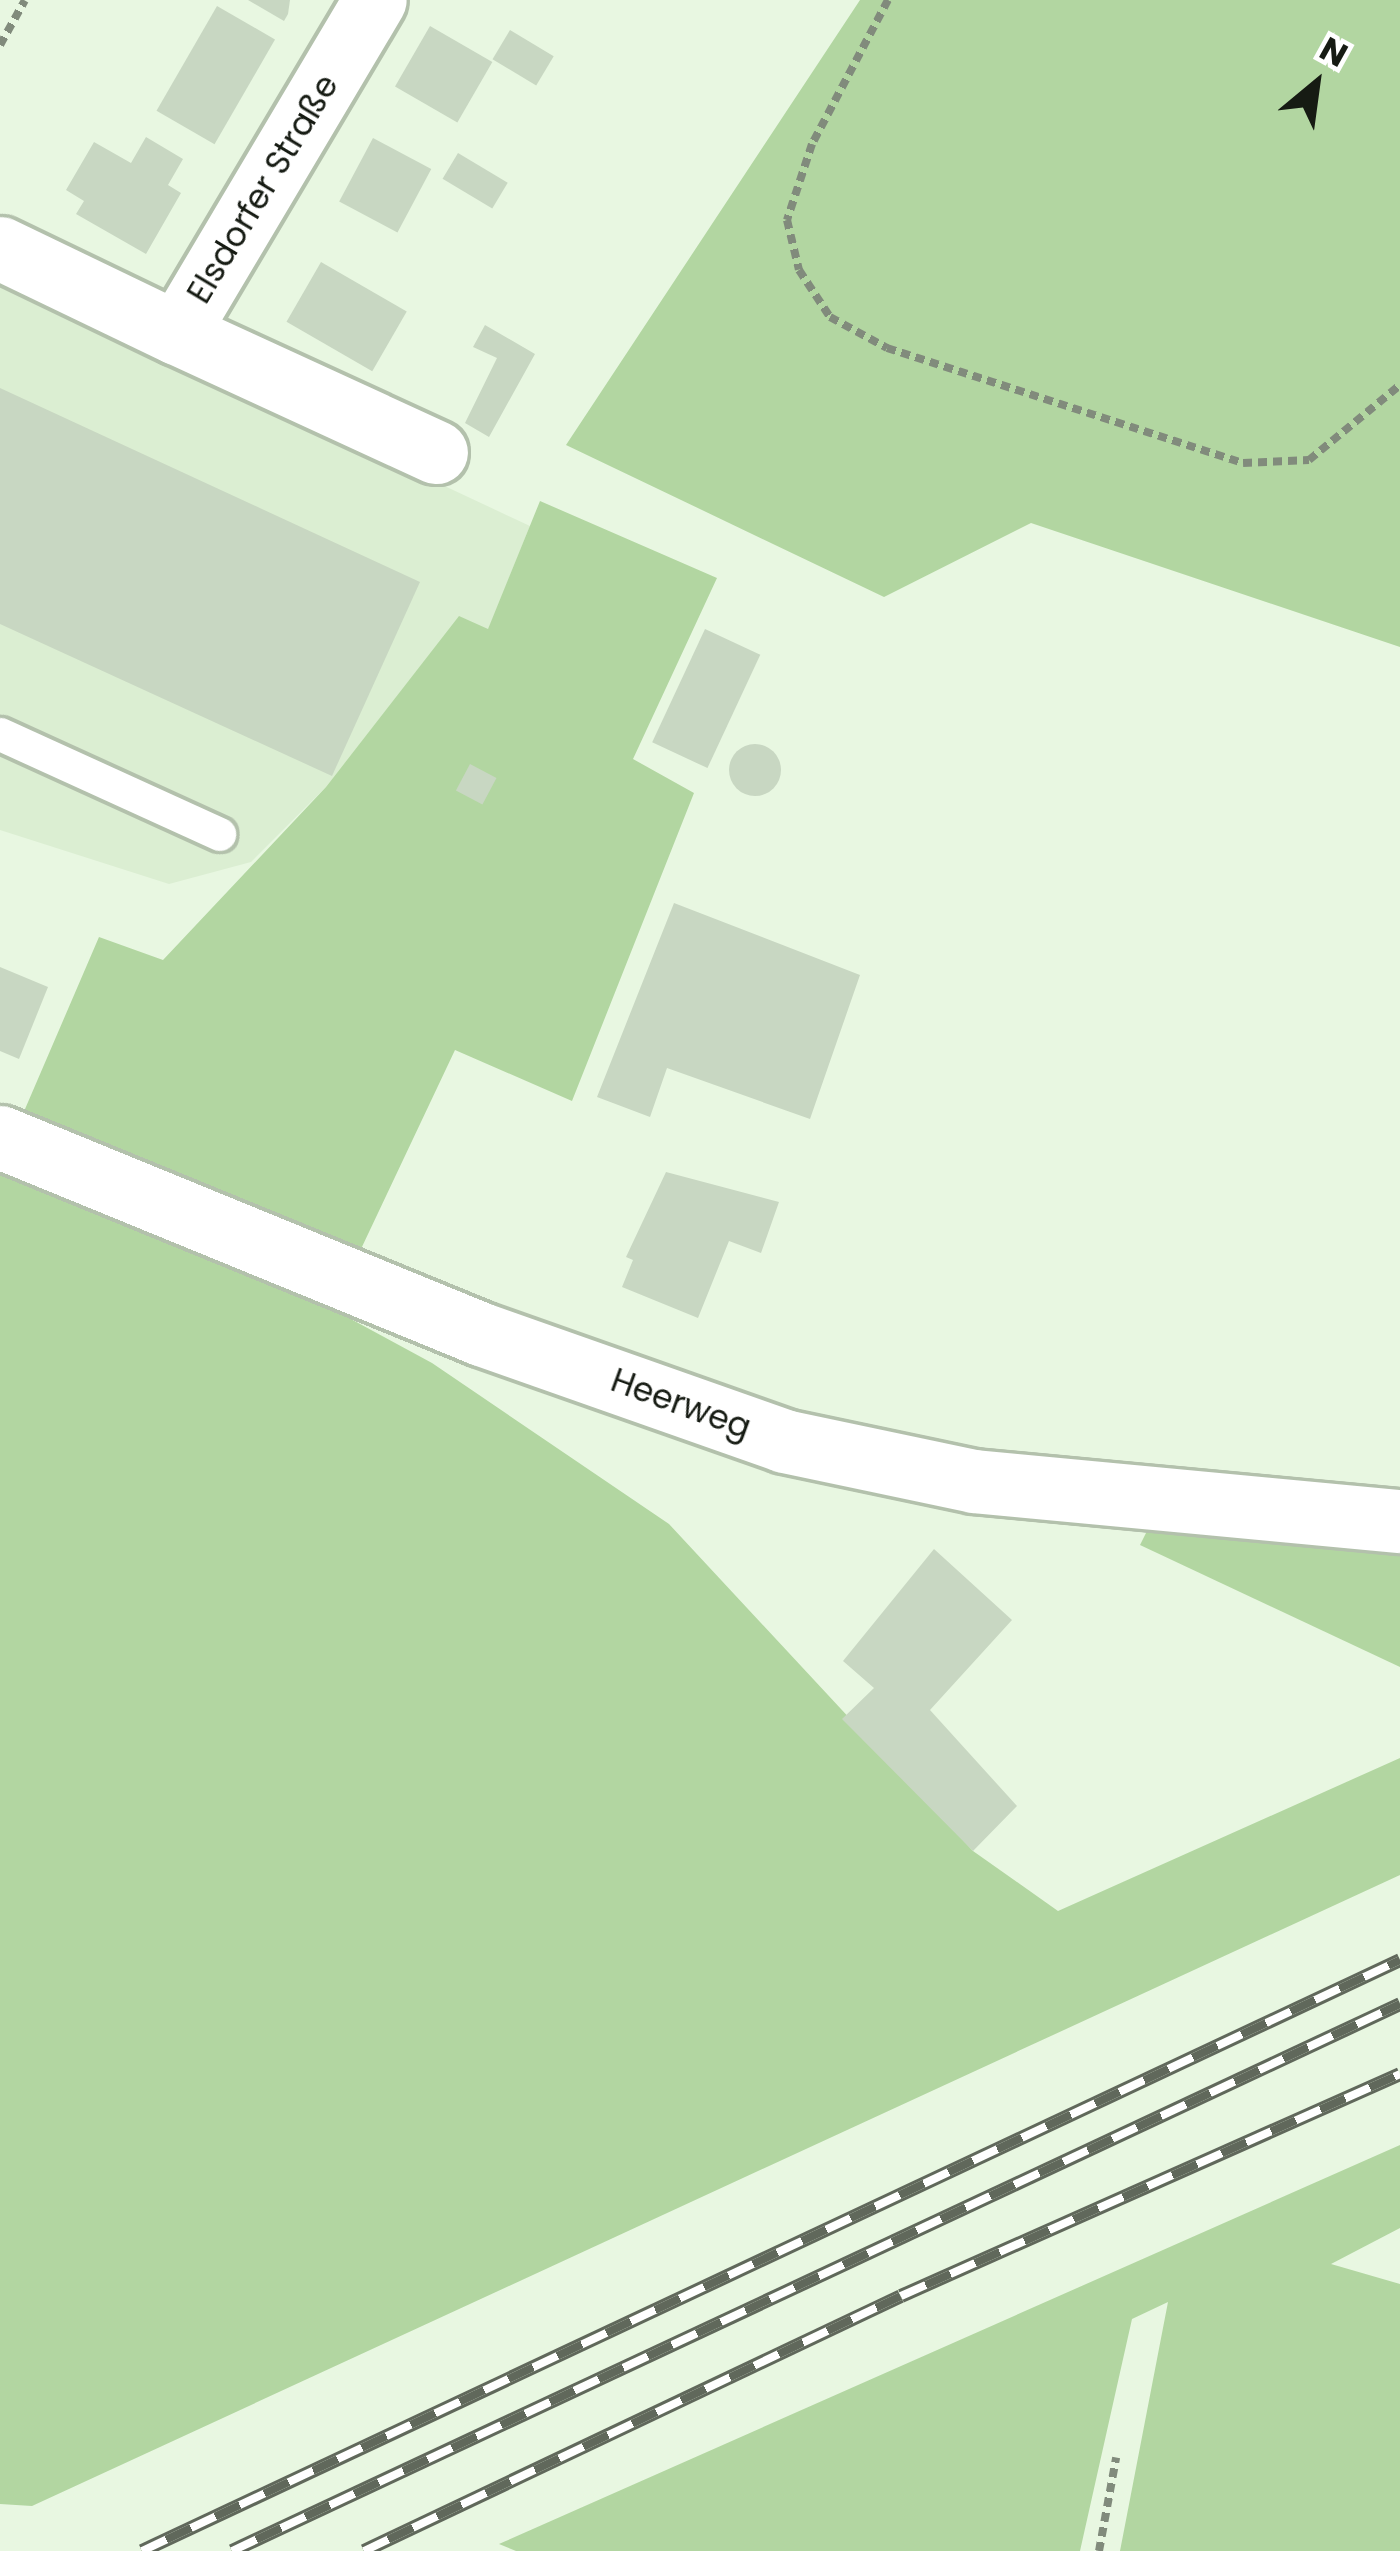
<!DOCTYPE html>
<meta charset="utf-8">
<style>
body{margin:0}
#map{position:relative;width:1400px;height:2551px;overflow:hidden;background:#e8f7e1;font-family:Poppins,sans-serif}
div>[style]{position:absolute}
.built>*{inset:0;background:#dbeed2}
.green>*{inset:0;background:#b2d6a1}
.building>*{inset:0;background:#c8d7c2;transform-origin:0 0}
.round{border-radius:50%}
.path>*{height:8px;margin-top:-4px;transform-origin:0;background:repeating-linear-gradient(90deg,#818b7c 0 9px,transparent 0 15px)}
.roads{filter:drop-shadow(3px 0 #b3c1ac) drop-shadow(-3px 0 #b3c1ac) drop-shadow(0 3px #b3c1ac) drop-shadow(0 -3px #b3c1ac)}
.service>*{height:33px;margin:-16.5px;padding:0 16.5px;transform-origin:16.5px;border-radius:16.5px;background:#fff}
.minor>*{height:63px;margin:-31.5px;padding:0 31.5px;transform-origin:31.5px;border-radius:31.5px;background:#fff}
.rail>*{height:14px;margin-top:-7px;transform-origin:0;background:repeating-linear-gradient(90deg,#fff 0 27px,#60685b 0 54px);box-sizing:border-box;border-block:3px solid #60685b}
span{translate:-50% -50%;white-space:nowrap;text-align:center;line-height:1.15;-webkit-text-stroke:9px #fff;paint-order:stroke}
.street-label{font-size:33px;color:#161b13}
.north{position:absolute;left:1256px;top:24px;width:120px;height:120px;-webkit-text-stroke:9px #fff;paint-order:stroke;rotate:29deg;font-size:33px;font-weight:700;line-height:48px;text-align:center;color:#161b13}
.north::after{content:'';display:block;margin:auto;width:42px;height:54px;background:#161b13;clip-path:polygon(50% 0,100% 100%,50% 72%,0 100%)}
</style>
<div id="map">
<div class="built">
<div style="clip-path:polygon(0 278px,530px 526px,488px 630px,459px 617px,326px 787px,251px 862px,169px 884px,0 830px)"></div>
</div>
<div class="green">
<div style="clip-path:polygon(860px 0,1400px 0,1400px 647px,1031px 523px,884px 597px,566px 445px)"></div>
<div style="clip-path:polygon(540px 501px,717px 578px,633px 759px,694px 793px,572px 1101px,455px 1050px,352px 1268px,16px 1130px,99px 937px,163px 960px,326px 787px,459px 616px,488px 629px)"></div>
<div style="clip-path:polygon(0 1167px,242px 1260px,432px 1363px,669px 1524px,973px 1851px,1058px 1911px,1400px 1758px,1400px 1875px,32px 2506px,0 2504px)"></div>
<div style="clip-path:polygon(1157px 1511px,1400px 1532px,1400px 1667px,1140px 1545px)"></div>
<div style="clip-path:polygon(1400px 2145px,1400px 2228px,1331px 2264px,1400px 2284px,1400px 2551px,1120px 2551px,1168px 2302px,1132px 2319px,1080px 2551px,516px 2551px,499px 2544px)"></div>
</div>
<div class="building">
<div style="clip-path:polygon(248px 0,290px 0,288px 14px,284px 21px)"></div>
<div style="left:217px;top:6px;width:67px;height:121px;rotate:30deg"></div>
<div style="left:430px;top:26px;width:72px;height:70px;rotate:30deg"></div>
<div style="left:510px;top:30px;width:51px;height:34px;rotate:31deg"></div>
<div style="clip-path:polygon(146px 137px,183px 159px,168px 185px,181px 193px,146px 254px,76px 214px,84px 201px,66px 190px,94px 142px,131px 163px)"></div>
<div style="left:373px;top:138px;width:66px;height:72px;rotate:28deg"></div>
<div style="left:458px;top:153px;width:58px;height:30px;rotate:31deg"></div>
<div style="left:321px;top:262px;width:99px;height:69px;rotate:30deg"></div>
<div style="clip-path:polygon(485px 325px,535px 354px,489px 437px,465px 423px,497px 358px,473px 347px)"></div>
<div style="clip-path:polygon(0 388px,420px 582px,332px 776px,0 624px)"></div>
<div style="left:705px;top:629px;width:61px;height:125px;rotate:25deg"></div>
<div class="round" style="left:729px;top:744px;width:52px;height:52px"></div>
<div style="left:470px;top:764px;width:30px;height:30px;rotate:28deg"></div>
<div style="clip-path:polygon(674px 903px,860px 975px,810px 1119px,667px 1068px,650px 1117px,597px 1097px)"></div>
<div style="clip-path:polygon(0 967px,48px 987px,19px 1059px,0 1051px)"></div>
<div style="clip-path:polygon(666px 1172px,779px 1202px,761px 1253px,729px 1241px,698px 1318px,622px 1287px,633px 1260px,626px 1257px)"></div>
<div style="clip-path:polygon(934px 1549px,1012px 1620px,930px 1710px,1017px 1806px,973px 1851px,842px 1719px,874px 1688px,843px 1661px)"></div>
</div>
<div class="path">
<div style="left:888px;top:0;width:163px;rotate:117.8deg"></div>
<div style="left:812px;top:144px;width:80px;rotate:108.2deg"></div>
<div style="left:787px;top:220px;width:51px;rotate:76.5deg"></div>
<div style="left:799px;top:270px;width:56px;rotate:56.6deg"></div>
<div style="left:830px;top:317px;width:65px;rotate:28.5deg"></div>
<div style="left:887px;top:348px;width:374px;rotate:17.9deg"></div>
<div style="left:1243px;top:463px;width:66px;rotate:-2.6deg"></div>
<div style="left:1309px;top:460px;width:118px;rotate:-39.5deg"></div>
<div style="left:0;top:45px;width:51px;rotate:-60.9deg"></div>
<div style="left:1099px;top:2551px;width:95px;rotate:-79.6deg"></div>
</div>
<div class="roads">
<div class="service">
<div style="left:0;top:734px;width:241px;rotate:24.5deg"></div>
</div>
<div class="minor">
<div style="left:0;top:248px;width:196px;rotate:25.7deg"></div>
<div style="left:177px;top:333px;width:387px;rotate:-59.3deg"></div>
<div style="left:177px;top:333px;width:285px;rotate:24.7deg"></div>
<div style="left:0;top:1137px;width:520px;rotate:22.27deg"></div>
<div style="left:481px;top:1334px;width:321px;rotate:19.4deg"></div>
<div style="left:784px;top:1441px;width:194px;rotate:11.9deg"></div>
<div style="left:974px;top:1481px;width:428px;rotate:5.4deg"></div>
</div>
</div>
<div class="rail">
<div style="left:142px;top:2551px;width:1390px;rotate:-25.16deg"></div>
<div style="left:232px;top:2551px;width:1290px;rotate:-25.09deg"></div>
<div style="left:364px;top:2551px;width:594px;rotate:-25.4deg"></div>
<div style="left:901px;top:2296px;width:546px;rotate:-23.98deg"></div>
</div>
<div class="street-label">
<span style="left:263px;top:189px;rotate:-59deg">Elsdorfer Straße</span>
<span style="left:681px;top:1404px;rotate:20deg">Heerweg</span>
</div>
<div class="north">N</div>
</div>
